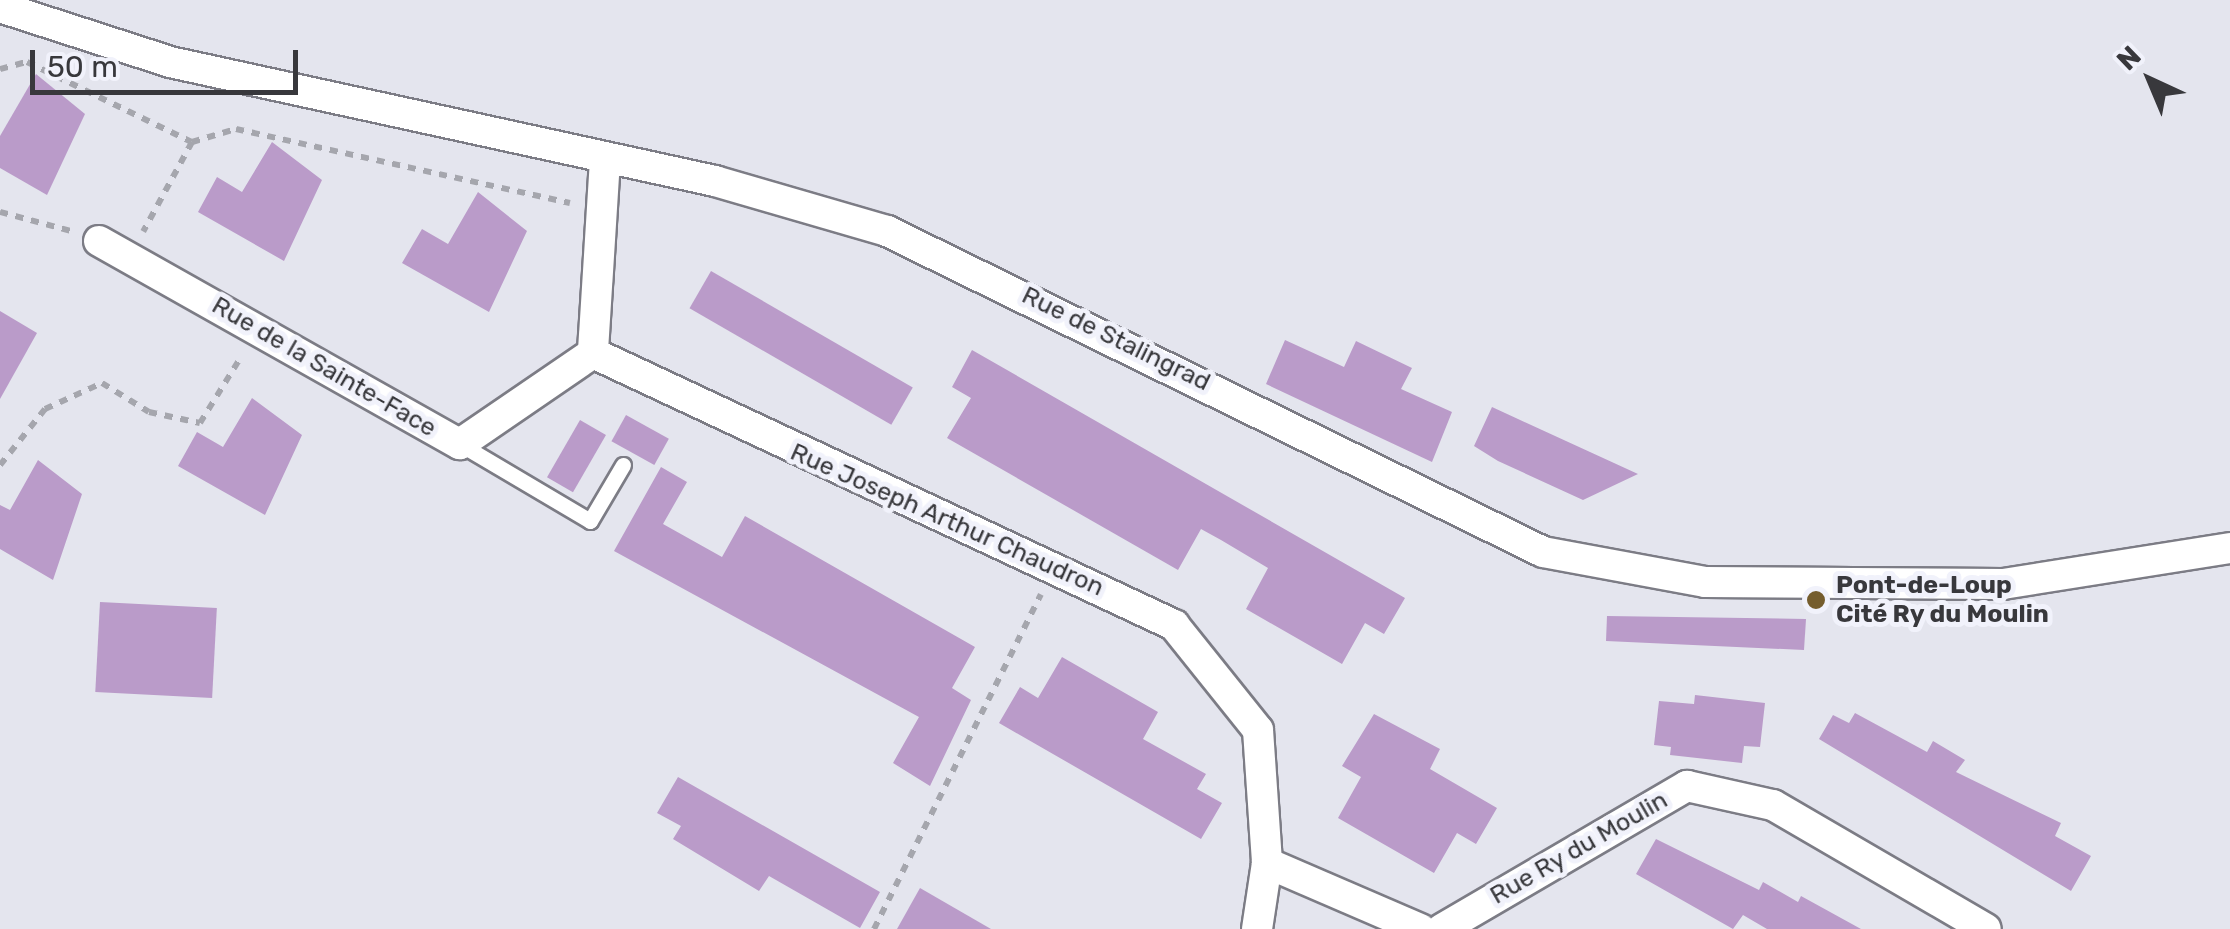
<!DOCTYPE html>
<meta charset="utf-8">
<style>
body{margin:0}
#map{position:relative;width:2230px;height:929px;overflow:hidden;background:#e4e5ee;font-family:Rubik,sans-serif}
div>[style]{position:absolute}
.building>*{inset:0;background:#ba9bc9;transform-origin:0 0}
.path>*{height:6px;margin-top:-3px;transform-origin:0;background:repeating-linear-gradient(90deg,#a5a6ad 0 8px,transparent 0 16px)}
.roads{filter:drop-shadow(2px 0 #7c7c85) drop-shadow(-2px 0 #7c7c85) drop-shadow(0 2px #7c7c85) drop-shadow(0 -2px #7c7c85)}
.lane>*{height:15px;margin:-7.5px;padding:0 7.5px;transform-origin:7.5px;border-radius:7.5px;background:#fff}
.street>*{height:30px;margin:-15px;padding:0 15px;transform-origin:15px;border-radius:15px;background:#fff}
.dots>*{width:28px;height:28px;translate:-50% -50%;box-sizing:border-box;border:5px solid #f1f2fb;border-radius:50%}
span{translate:-50% -50%;white-space:nowrap;text-align:center;line-height:1.15;-webkit-text-stroke:10px #f1f2fb;paint-order:stroke}
.street-label{font-size:25px;color:#38383c}
.poi-label{font-size:25px;color:#38383c;font-weight:700}
.left{translate:0 -50%;text-align:left}
.north{position:absolute;left:2100px;top:30px;width:100px;height:100px;-webkit-text-stroke:8px #f1f2fb;paint-order:stroke;rotate:316deg;font-size:28px;font-weight:700;line-height:40px;text-align:center;color:#38383c}
.north::after{content:'';display:block;margin:auto;width:35px;height:45px;background:#38383c;clip-path:polygon(50% 0,100% 100%,50% 72%,0 100%)}
.scale{position:absolute;left:30px;top:50px;width:268px;height:45px;box-sizing:border-box;border:5px solid #38383c;border-top:0;padding-left:12px;font-size:30px;line-height:35px;white-space:nowrap;color:#38383c;-webkit-text-stroke:8px #f1f2fb;paint-order:stroke}
</style>
<div id="map">
<div class="building">
<div style="clip-path:polygon(36px 74px,85px 114px,47px 195px,0 168px,0 136px)"></div>
<div style="clip-path:polygon(272px 142px,322px 180px,284px 261px,198px 212px,217px 177px,242px 192px)"></div>
<div style="clip-path:polygon(478px 192px,527px 231px,489px 312px,402px 263px,422px 229px,448px 244px)"></div>
<div style="left:711px;top:271px;width:233px;height:43px;rotate:30deg"></div>
<div style="clip-path:polygon(0 311px,37px 333px,0 399px)"></div>
<div style="clip-path:polygon(1285px 340px,1344px 367px,1356px 341px,1412px 368px,1401px 389px,1452px 412px,1432px 462px,1266px 384px)"></div>
<div style="clip-path:polygon(972px 350px,1405px 598px,1384px 634px,1365px 623px,1342px 664px,1246px 609px,1268px 568px,1221px 540px,1201px 529px,1178px 570px,947px 438px,971px 398px,952px 387px)"></div>
<div style="clip-path:polygon(252px 398px,302px 435px,265px 515px,178px 466px,197px 432px,223px 447px)"></div>
<div style="clip-path:polygon(1492px 407px,1518px 419px,1638px 474px,1583px 500px,1498px 461px,1474px 446px)"></div>
<div style="left:626px;top:415px;width:49px;height:30px;rotate:29deg"></div>
<div style="left:580px;top:420px;width:30px;height:66px;rotate:30deg"></div>
<div style="clip-path:polygon(38px 460px,82px 494px,53px 580px,0 549px,0 505px,10px 510px)"></div>
<div style="clip-path:polygon(661px 467px,687px 482px,663px 524px,722px 557px,745px 516px,975px 647px,952px 688px,971px 700px,930px 786px,893px 763px,919px 717px,614px 551px)"></div>
<div style="left:100px;top:602px;width:117px;height:90px;rotate:3deg"></div>
<div style="clip-path:polygon(1607px 616px,1806px 619px,1804px 650px,1606px 641px)"></div>
<div style="clip-path:polygon(1062px 657px,1158px 712px,1143px 739px,1206px 774px,1197px 789px,1222px 803px,1201px 839px,999px 723px,1020px 687px,1038px 698px)"></div>
<div style="clip-path:polygon(1695px 695px,1765px 703px,1760px 747px,1744px 746px,1742px 763px,1670px 755px,1671px 747px,1654px 745px,1659px 701px,1694px 704px)"></div>
<div style="clip-path:polygon(1855px 713px,1927px 752px,1933px 741px,1965px 760px,1956px 772px,2061px 823px,2055px 836px,2091px 856px,2071px 891px,1819px 739px,1833px 715px,1849px 723px)"></div>
<div style="clip-path:polygon(1374px 714px,1440px 749px,1430px 769px,1497px 808px,1476px 844px,1457px 833px,1434px 873px,1338px 818px,1361px 777px,1342px 766px)"></div>
<div style="clip-path:polygon(678px 777px,880px 892px,860px 928px,769px 876px,759px 891px,673px 839px,681px 826px,657px 813px)"></div>
<div style="clip-path:polygon(1656px 839px,1759px 890px,1763px 882px,1798px 902px,1801px 896px,1861px 929px,1767px 929px,1743px 915px,1733px 929px,1636px 874px)"></div>
<div style="clip-path:polygon(920px 888px,991px 929px,897px 929px)"></div>
</div>
<div class="path">
<div style="left:0;top:69px;width:28px;rotate:-15deg"></div>
<div style="left:27px;top:62px;width:183px;rotate:25.9deg"></div>
<div style="left:192px;top:142px;width:102px;rotate:118.6deg"></div>
<div style="left:192px;top:142px;width:46px;rotate:-16.5deg"></div>
<div style="left:236px;top:129px;width:342px;rotate:12.5deg"></div>
<div style="left:0;top:212px;width:73px;rotate:15deg"></div>
<div style="left:0;top:465px;width:72px;rotate:-51.2deg"></div>
<div style="left:45px;top:409px;width:63px;rotate:-24.5deg"></div>
<div style="left:102px;top:383px;width:55px;rotate:31.7deg"></div>
<div style="left:149px;top:412px;width:52px;rotate:12.2deg"></div>
<div style="left:200px;top:423px;width:78px;rotate:-58.2deg"></div>
<div style="left:874px;top:929px;width:374px;rotate:-63.5deg"></div>
</div>
<div class="roads">
<div class="lane">
<div style="left:460px;top:444px;width:151px;rotate:30.6deg"></div>
<div style="left:590px;top:521px;width:65px;rotate:-59.5deg"></div>
</div>
<div class="street">
<div style="left:0;top:7px;width:179px;rotate:17.9deg"></div>
<div style="left:170px;top:62px;width:558px;rotate:12.32deg"></div>
<div style="left:715px;top:181px;width:179px;rotate:16.2deg"></div>
<div style="left:887px;top:231px;width:730px;rotate:26.07deg"></div>
<div style="left:1543px;top:552px;width:165px;rotate:10.5deg"></div>
<div style="left:1705px;top:582px;width:298px;rotate:0.4deg"></div>
<div style="left:2003px;top:584px;width:230px;rotate:-9deg"></div>
<div style="left:605px;top:160px;width:193px;rotate:93.6deg"></div>
<div style="left:593px;top:353px;width:642px;rotate:25.09deg"></div>
<div style="left:1174px;top:625px;width:134px;rotate:51.3deg"></div>
<div style="left:1258px;top:730px;width:133px;rotate:86.1deg"></div>
<div style="left:1267px;top:863px;width:67px;rotate:98.6deg"></div>
<div style="left:99px;top:241px;width:414px;rotate:29.4deg"></div>
<div style="left:460px;top:444px;width:161px;rotate:-34.4deg"></div>
<div style="left:1267px;top:863px;width:167px;rotate:23.3deg"></div>
<div style="left:1442px;top:929px;width:284px;rotate:-30.3deg"></div>
<div style="left:1687px;top:786px;width:88px;rotate:12.5deg"></div>
<div style="left:1773px;top:805px;width:246px;rotate:30.2deg"></div>
</div>
</div>
<div class="dots">
<div style="left:1816px;top:600px;background:#755d2d"></div>
</div>
<div class="street-label">
<span style="left:1116px;top:339px;rotate:26deg">Rue de Stalingrad</span>
<span style="left:324px;top:367px;rotate:30deg">Rue de la Sainte-Face</span>
<span style="left:947px;top:520px;rotate:24deg">Rue Joseph Arthur Chaudron</span>
<span style="left:1579px;top:848px;rotate:-30deg">Rue Ry du Moulin</span>
</div>
<div class="poi-label">
<span class="left" style="left:1836px;top:600px">Pont-de-Loup<br>Cité Ry du Moulin</span>
</div>
<div class="north">N</div>
<div class="scale">50 m</div>
</div>
